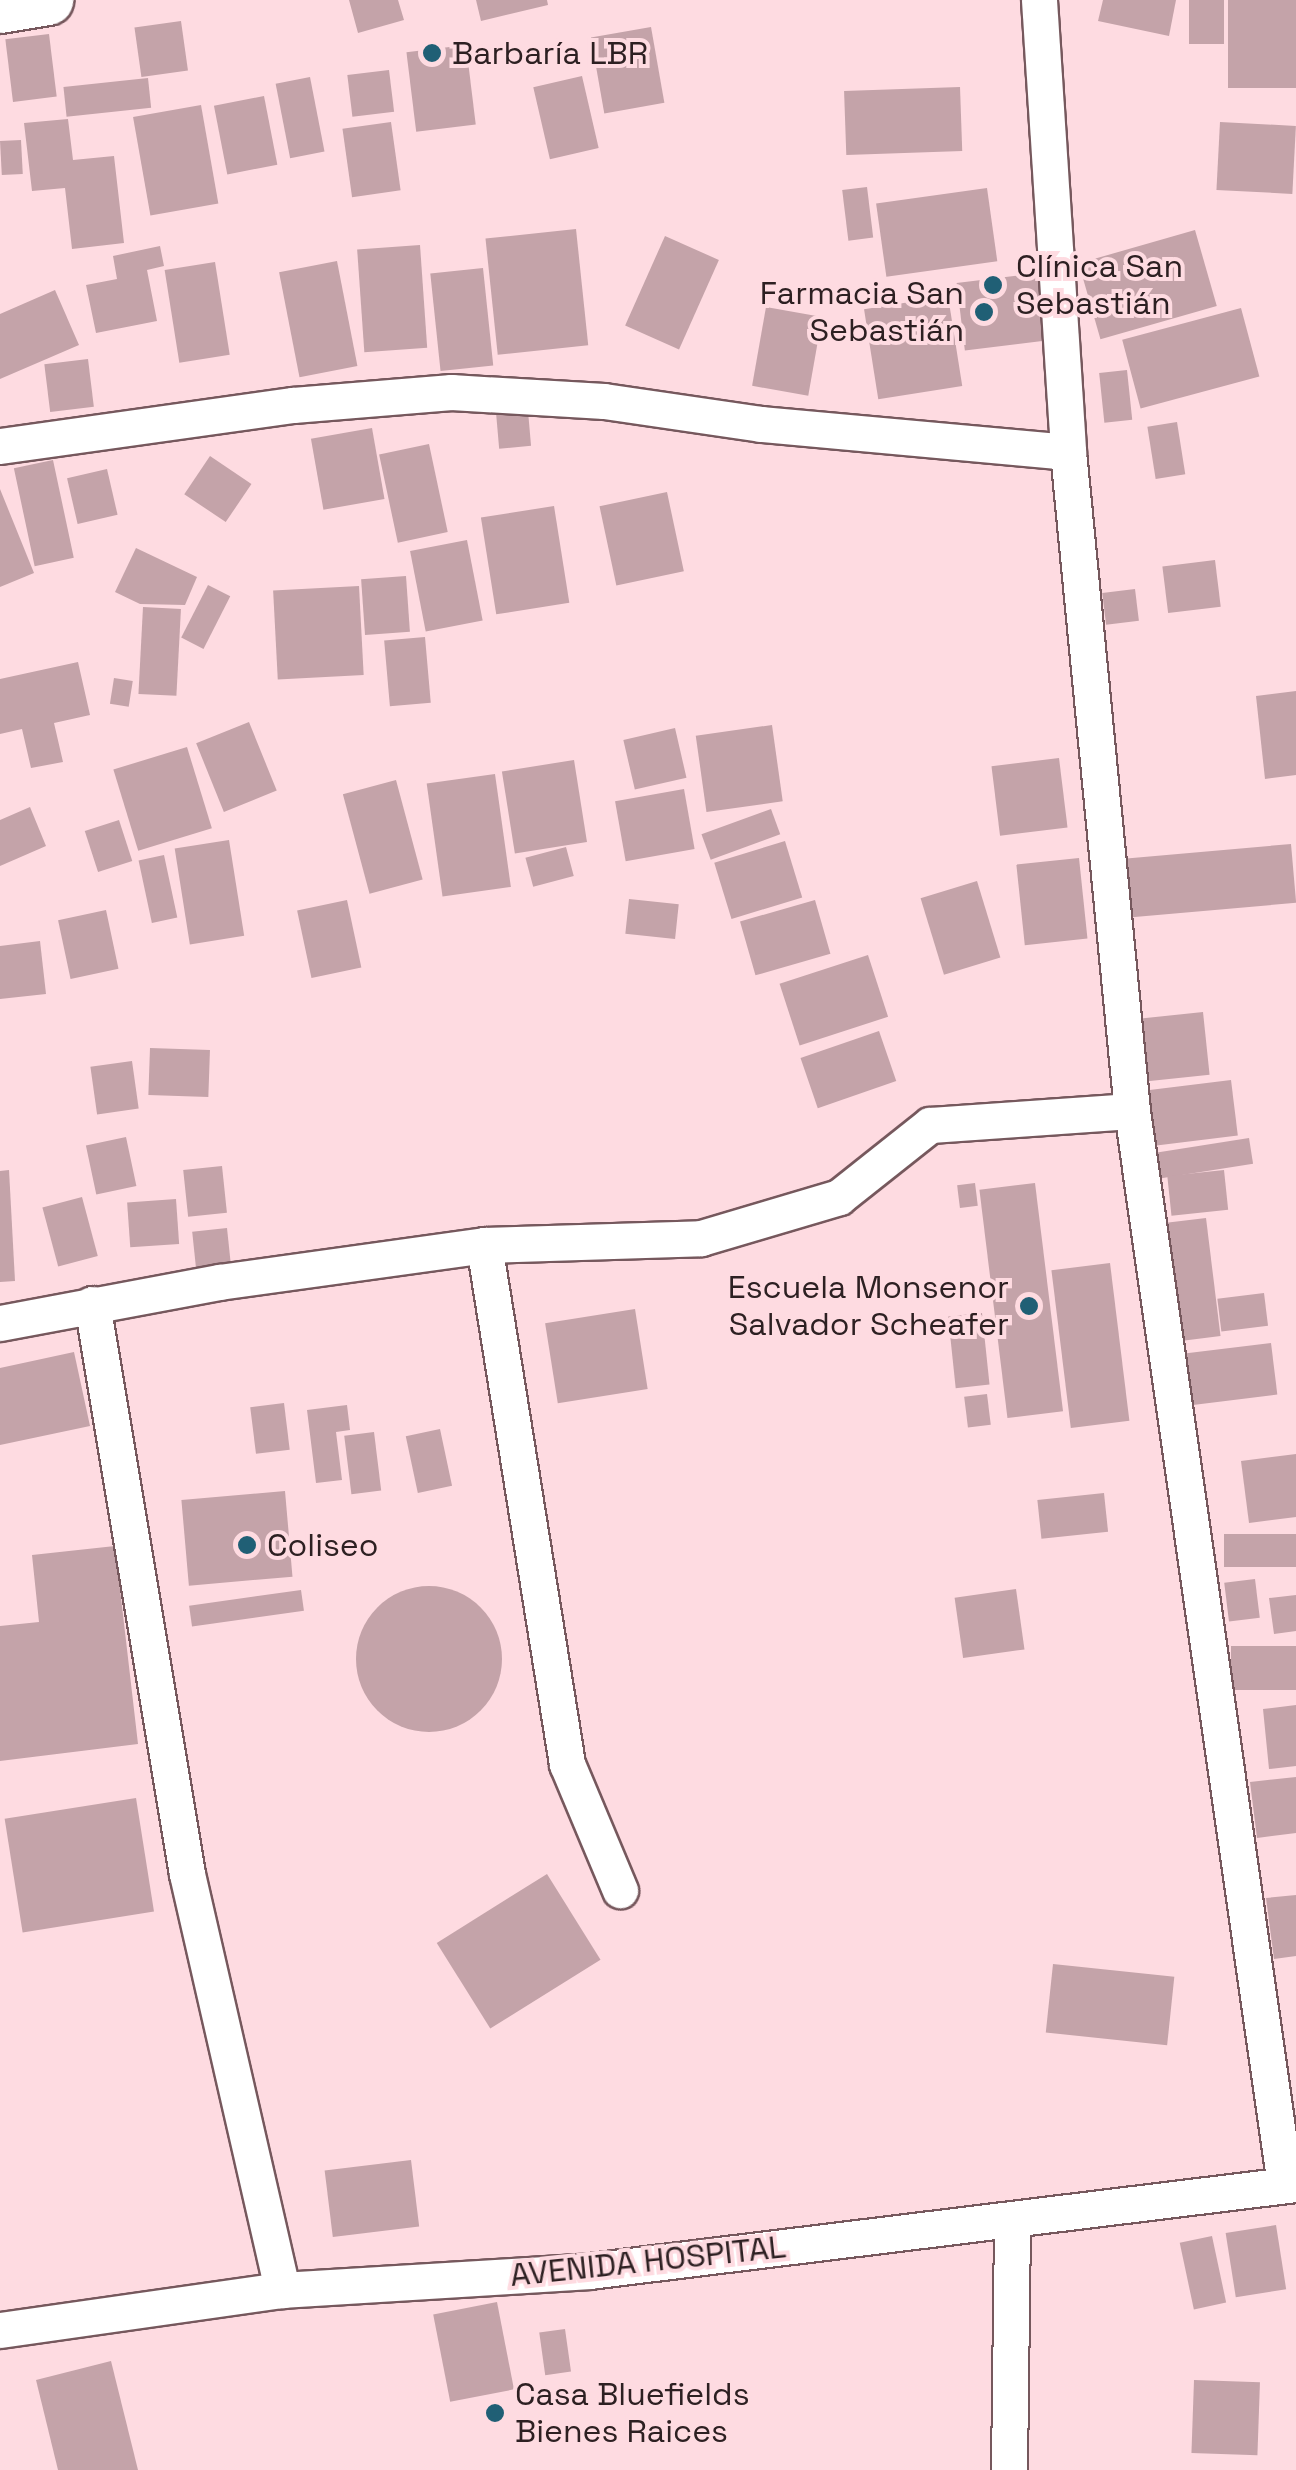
<!DOCTYPE html>
<meta charset="utf-8">
<style>
body{margin:0}
#map{position:relative;width:1296px;height:2470px;overflow:hidden;background:#fedbe1;font-family:"Space Grotesk",sans-serif}
div>[style]{position:absolute}
.building>*{inset:0;background:#c4a3a9;transform-origin:0 0}
.round{border-radius:50%}
.roads{filter:drop-shadow(2px 0 #76585d) drop-shadow(-2px 0 #76585d) drop-shadow(0 2px #76585d) drop-shadow(0 -2px #76585d)}
.street>*{height:35px;margin:-17.5px;padding:0 17.5px;transform-origin:17.5px;border-radius:17.5px;background:#fff}
.secondary>*{height:50px;margin:-25px;padding:0 25px;transform-origin:25px;border-radius:25px;background:#fff}
.dots>*{width:28px;height:28px;translate:-50% -50%;box-sizing:border-box;border:5px solid #fedbe1;border-radius:50%}
span{translate:-50% -50%;white-space:nowrap;text-align:center;line-height:1.15;-webkit-text-stroke:8px #fedbe1;paint-order:stroke}
.poi-label{font-size:32px;color:#2d2022}
.left{translate:0 -50%;text-align:left}
.right{translate:-100% -50%;text-align:right}
.street-label{font-size:32px;color:#2d2022}
</style>
<div id="map">
<div class="building">
<div style="clip-path:polygon(349px 0,398px 0,404px 20px,358px 33px)"></div>
<div style="clip-path:polygon(476px 0,547px 0,548px 5px,481px 21px)"></div>
<div style="clip-path:polygon(1103px 0,1176px 0,1169px 36px,1098px 21px)"></div>
<div style="left:1189px;top:0;width:35px;height:44px"></div>
<div style="left:1228px;top:0;width:68px;height:88px"></div>
<div style="left:181px;top:21px;width:50px;height:47px;rotate:82deg"></div>
<div style="left:651px;top:27px;width:77px;height:61px;rotate:80deg"></div>
<div style="left:49px;top:34px;width:63px;height:44px;rotate:83deg"></div>
<div style="left:466px;top:45px;width:80px;height:60px;rotate:83deg"></div>
<div style="left:389px;top:70px;width:42px;height:42px;rotate:83deg"></div>
<div style="left:582px;top:76px;width:74px;height:50px;rotate:77deg"></div>
<div style="left:310px;top:77px;width:76px;height:35px;rotate:79deg"></div>
<div style="left:148px;top:78px;width:30px;height:85px;rotate:84deg"></div>
<div style="left:960px;top:87px;width:64px;height:116px;rotate:88deg"></div>
<div style="left:264px;top:96px;width:70px;height:51px;rotate:79deg"></div>
<div style="left:201px;top:105px;width:100px;height:69px;rotate:80deg"></div>
<div style="clip-path:polygon(68px 119px,73px 160px,114px 156px,124px 243px,72px 249px,65px 188px,32px 191px,24px 123px)"></div>
<div style="left:391px;top:122px;width:69px;height:49px;rotate:82deg"></div>
<div style="left:1220px;top:122px;width:76px;height:68px;rotate:3deg"></div>
<div style="left:21px;top:140px;width:34px;height:21px;rotate:87deg"></div>
<div style="left:867px;top:187px;width:51px;height:25px;rotate:83deg"></div>
<div style="left:987px;top:188px;width:74px;height:112px;rotate:82deg"></div>
<div style="left:576px;top:229px;width:117px;height:91px;rotate:84deg"></div>
<div style="left:1195px;top:230px;width:79px;height:121px;rotate:74deg"></div>
<div style="left:665px;top:236px;width:59px;height:98px;rotate:24deg"></div>
<div style="left:420px;top:245px;width:103px;height:63px;rotate:86deg"></div>
<div style="clip-path:polygon(160px 246px,164px 266px,147px 270px,157px 321px,96px 333px,86px 285px,117px 279px,113px 256px)"></div>
<div style="left:337px;top:261px;width:107px;height:59px;rotate:79deg"></div>
<div style="left:215px;top:262px;width:94px;height:51px;rotate:81deg"></div>
<div style="left:483px;top:268px;width:98px;height:53px;rotate:84deg"></div>
<div style="left:1038px;top:273px;width:68px;height:82px;rotate:83deg"></div>
<div style="clip-path:polygon(55px 290px,79px 345px,0 379px,0 314px)"></div>
<div style="left:948px;top:296px;width:91px;height:85px;rotate:81deg"></div>
<div style="left:766px;top:307px;width:57px;height:80px;rotate:10deg"></div>
<div style="left:1241px;top:308px;width:71px;height:123px;rotate:75deg"></div>
<div style="left:88px;top:359px;width:48px;height:44px;rotate:83deg"></div>
<div style="left:1127px;top:370px;width:50px;height:28px;rotate:84deg"></div>
<div style="left:528px;top:411px;width:35px;height:32px;rotate:85deg"></div>
<div style="left:1177px;top:422px;width:53px;height:30px;rotate:81deg"></div>
<div style="left:372px;top:428px;width:72px;height:62px;rotate:80deg"></div>
<div style="left:429px;top:444px;width:90px;height:51px;rotate:78deg"></div>
<div style="left:210px;top:456px;width:50px;height:46px;rotate:34deg"></div>
<div style="left:53px;top:460px;width:100px;height:40px;rotate:78deg"></div>
<div style="left:107px;top:469px;width:47px;height:41px;rotate:77deg"></div>
<div style="clip-path:polygon(0 489px,34px 573px,0 587px)"></div>
<div style="left:667px;top:492px;width:81px;height:69px;rotate:78deg"></div>
<div style="left:554px;top:506px;width:98px;height:74px;rotate:81deg"></div>
<div style="left:467px;top:540px;width:82px;height:58px;rotate:79deg"></div>
<div style="clip-path:polygon(136px 548px,197px 577px,185px 605px,140px 604px,115px 592px)"></div>
<div style="left:1215px;top:560px;width:47px;height:53px;rotate:83deg"></div>
<div style="left:406px;top:576px;width:56px;height:45px;rotate:86deg"></div>
<div style="left:208px;top:585px;width:25px;height:59px;rotate:27deg"></div>
<div style="left:359px;top:586px;width:89px;height:86px;rotate:87deg"></div>
<div style="left:1135px;top:589px;width:32px;height:33px;rotate:83deg"></div>
<div style="left:143px;top:607px;width:38px;height:87px;rotate:3deg"></div>
<div style="left:425px;top:637px;width:66px;height:41px;rotate:85deg"></div>
<div style="clip-path:polygon(78px 662px,90px 715px,54px 723px,63px 762px,31px 768px,22px 729px,0 734px,0 679px)"></div>
<div style="left:114px;top:678px;width:19px;height:26px;rotate:9deg"></div>
<div style="clip-path:polygon(1296px 691px,1296px 775px,1265px 779px,1256px 696px)"></div>
<div style="left:249px;top:722px;width:74px;height:57px;rotate:68deg"></div>
<div style="left:772px;top:725px;width:77px;height:77px;rotate:82deg"></div>
<div style="left:675px;top:728px;width:51px;height:53px;rotate:77deg"></div>
<div style="left:187px;top:747px;width:85px;height:77px;rotate:73deg"></div>
<div style="left:1059px;top:758px;width:70px;height:68px;rotate:83deg"></div>
<div style="left:574px;top:760px;width:83px;height:73px;rotate:81deg"></div>
<div style="left:495px;top:774px;width:114px;height:69px;rotate:82deg"></div>
<div style="left:396px;top:780px;width:103px;height:55px;rotate:75deg"></div>
<div style="left:684px;top:789px;width:61px;height:70px;rotate:80deg"></div>
<div style="clip-path:polygon(30px 807px,46px 846px,0 866px,0 820px)"></div>
<div style="left:771px;top:809px;width:27px;height:74px;rotate:70deg"></div>
<div style="left:119px;top:820px;width:43px;height:36px;rotate:72deg"></div>
<div style="left:229px;top:840px;width:97px;height:55px;rotate:81deg"></div>
<div style="left:785px;top:841px;width:59px;height:74px;rotate:73deg"></div>
<div style="left:1291px;top:844px;width:59px;height:165px;rotate:85deg"></div>
<div style="left:566px;top:847px;width:30px;height:42px;rotate:75deg"></div>
<div style="left:164px;top:855px;width:64px;height:26px;rotate:78deg"></div>
<div style="left:1079px;top:858px;width:81px;height:63px;rotate:84deg"></div>
<div style="left:977px;top:881px;width:80px;height:59px;rotate:73deg"></div>
<div style="left:629px;top:899px;width:50px;height:35px;rotate:6deg"></div>
<div style="left:347px;top:900px;width:69px;height:51px;rotate:78deg"></div>
<div style="left:815px;top:900px;width:56px;height:78px;rotate:74deg"></div>
<div style="left:106px;top:910px;width:60px;height:49px;rotate:78deg"></div>
<div style="clip-path:polygon(40px 941px,46px 994px,0 999px,0 946px)"></div>
<div style="left:868px;top:955px;width:65px;height:93px;rotate:72deg"></div>
<div style="left:1203px;top:1012px;width:63px;height:72px;rotate:84deg"></div>
<div style="left:879px;top:1031px;width:53px;height:83px;rotate:71deg"></div>
<div style="left:150px;top:1048px;width:60px;height:47px;rotate:2deg"></div>
<div style="left:132px;top:1061px;width:48px;height:42px;rotate:82deg"></div>
<div style="left:1231px;top:1080px;width:56px;height:84px;rotate:83deg"></div>
<div style="left:126px;top:1137px;width:50px;height:41px;rotate:78deg"></div>
<div style="left:1249px;top:1138px;width:26px;height:93px;rotate:81deg"></div>
<div style="left:222px;top:1166px;width:47px;height:39px;rotate:84deg"></div>
<div style="clip-path:polygon(9px 1170px,15px 1281px,0 1282px,0 1171px)"></div>
<div style="left:1224px;top:1170px;width:40px;height:57px;rotate:84deg"></div>
<div style="left:975px;top:1183px;width:23px;height:18px;rotate:83deg"></div>
<div style="left:1035px;top:1183px;width:230px;height:56px;rotate:83deg"></div>
<div style="left:82px;top:1197px;width:61px;height:41px;rotate:75deg"></div>
<div style="left:176px;top:1199px;width:45px;height:49px;rotate:86deg"></div>
<div style="left:1206px;top:1218px;width:119px;height:42px;rotate:83deg"></div>
<div style="left:227px;top:1228px;width:41px;height:35px;rotate:84deg"></div>
<div style="left:1110px;top:1263px;width:159px;height:59px;rotate:83deg"></div>
<div style="left:1264px;top:1293px;width:33px;height:47px;rotate:83deg"></div>
<div style="left:635px;top:1309px;width:81px;height:91px;rotate:81deg"></div>
<div style="left:982px;top:1313px;width:72px;height:34px;rotate:84deg"></div>
<div style="left:1271px;top:1343px;width:52px;height:85px;rotate:83deg"></div>
<div style="clip-path:polygon(74px 1352px,90px 1426px,0 1445px,0 1368px)"></div>
<div style="left:987px;top:1394px;width:31px;height:23px;rotate:83deg"></div>
<div style="left:284px;top:1403px;width:47px;height:34px;rotate:83deg"></div>
<div style="clip-path:polygon(347px 1405px,350px 1430px,336px 1432px,342px 1480px,316px 1483px,307px 1410px)"></div>
<div style="left:440px;top:1429px;width:58px;height:35px;rotate:78deg"></div>
<div style="left:374px;top:1432px;width:59px;height:30px;rotate:83deg"></div>
<div style="clip-path:polygon(1296px 1454px,1296px 1517px,1249px 1523px,1241px 1461px)"></div>
<div style="left:285px;top:1491px;width:86px;height:104px;rotate:85deg"></div>
<div style="left:1104px;top:1493px;width:39px;height:67px;rotate:84deg"></div>
<div style="left:1296px;top:1534px;width:33px;height:72px;rotate:90deg"></div>
<div style="clip-path:polygon(115px 1546px,138px 1744px,0 1761px,0 1626px,39px 1622px,32px 1555px)"></div>
<div style="left:1255px;top:1579px;width:39px;height:31px;rotate:83deg"></div>
<div class="round" style="left:356px;top:1586px;width:146px;height:146px"></div>
<div style="left:1016px;top:1589px;width:61px;height:62px;rotate:82deg"></div>
<div style="left:301px;top:1590px;width:21px;height:113px;rotate:82deg"></div>
<div style="clip-path:polygon(1296px 1595px,1296px 1631px,1274px 1634px,1269px 1598px)"></div>
<div style="left:1296px;top:1646px;width:44px;height:65px;rotate:90deg"></div>
<div style="clip-path:polygon(1296px 1705px,1296px 1766px,1269px 1769px,1263px 1709px)"></div>
<div style="clip-path:polygon(1296px 1777px,1296px 1833px,1257px 1838px,1250px 1782px)"></div>
<div style="left:136px;top:1798px;width:115px;height:133px;rotate:81deg"></div>
<div style="left:547px;top:1874px;width:101px;height:130px;rotate:58deg"></div>
<div style="clip-path:polygon(1296px 1895px,1296px 1956px,1274px 1959px,1266px 1898px)"></div>
<div style="left:1053px;top:1964px;width:122px;height:69px;rotate:6deg"></div>
<div style="left:411px;top:2160px;width:67px;height:87px;rotate:83deg"></div>
<div style="left:1276px;top:2225px;width:65px;height:51px;rotate:81deg"></div>
<div style="left:1212px;top:2236px;width:68px;height:33px;rotate:78deg"></div>
<div style="left:497px;top:2302px;width:89px;height:65px;rotate:79deg"></div>
<div style="left:565px;top:2329px;width:43px;height:26px;rotate:82deg"></div>
<div style="clip-path:polygon(111px 2361px,138px 2470px,58px 2470px,36px 2380px)"></div>
<div style="left:1194px;top:2380px;width:66px;height:73px;rotate:2deg"></div>
</div>
<div class="roads">
<div class="street">
<div style="left:1039px;top:0;width:453px;rotate:86.3deg"></div>
<div style="left:1068px;top:452px;width:662px;rotate:84.45deg"></div>
<div style="left:1132px;top:1111px;width:1085px;rotate:81.89deg"></div>
<div style="left:0;top:446px;width:296px;rotate:-8deg"></div>
<div style="left:293px;top:405px;width:159px;rotate:-4.7deg"></div>
<div style="left:451px;top:392px;width:153px;rotate:3.4deg"></div>
<div style="left:604px;top:401px;width:159px;rotate:8.3deg"></div>
<div style="left:761px;top:424px;width:308px;rotate:5.2deg"></div>
<div style="left:484px;top:1245px;width:526px;rotate:80.91deg"></div>
<div style="left:567px;top:1764px;width:137px;rotate:67.2deg"></div>
<div style="left:92px;top:1304px;width:578px;rotate:80.54deg"></div>
<div style="left:187px;top:1874px;width:427px;rotate:77.1deg"></div>
<div style="left:0;top:1323px;width:223px;rotate:-10.6deg"></div>
<div style="left:219px;top:1282px;width:268px;rotate:-7.9deg"></div>
<div style="left:484px;top:1245px;width:217px;rotate:-1.8deg"></div>
<div style="left:701px;top:1238px;width:144px;rotate:-16.5deg"></div>
<div style="left:839px;top:1197px;width:116px;rotate:-38.4deg"></div>
<div style="left:930px;top:1125px;width:202px;rotate:-4deg"></div>
<div style="left:0;top:2330px;width:285px;rotate:-8.1deg"></div>
<div style="left:282px;top:2290px;width:308px;rotate:-3.5deg"></div>
<div style="left:589px;top:2271px;width:712px;rotate:-7.02deg"></div>
<div style="left:1009px;top:2470px;width:251px;rotate:-89.3deg"></div>
</div>
<div class="secondary">
<div style="left:0;top:8px;width:49px;rotate:-9.5deg"></div>
</div>
</div>
<div class="dots">
<div style="left:432px;top:53px;background:#205f75"></div>
<div style="left:993px;top:285px;background:#205f75"></div>
<div style="left:984px;top:312px;background:#205f75"></div>
<div style="left:1029px;top:1306px;background:#205f75"></div>
<div style="left:247px;top:1545px;background:#205f75"></div>
<div style="left:495px;top:2413px;background:#205f75"></div>
</div>
<div class="poi-label">
<span class="left" style="left:452px;top:53px">Barbaría LBR</span>
<span class="left" style="left:1016px;top:285px">Clínica San<br>Sebastián</span>
<span class="right" style="left:964px;top:312px">Farmacia San<br>Sebastián</span>
<span class="right" style="left:1009px;top:1306px">Escuela Monsenor<br>Salvador Scheafer</span>
<span class="left" style="left:267px;top:1545px">Coliseo</span>
<span class="left" style="left:515px;top:2413px">Casa Bluefields<br>Bienes Raices</span>
</div>
<div class="street-label">
<span style="left:648px;top:2261px;rotate:-6deg">AVENIDA HOSPITAL</span>
</div>
</div>
